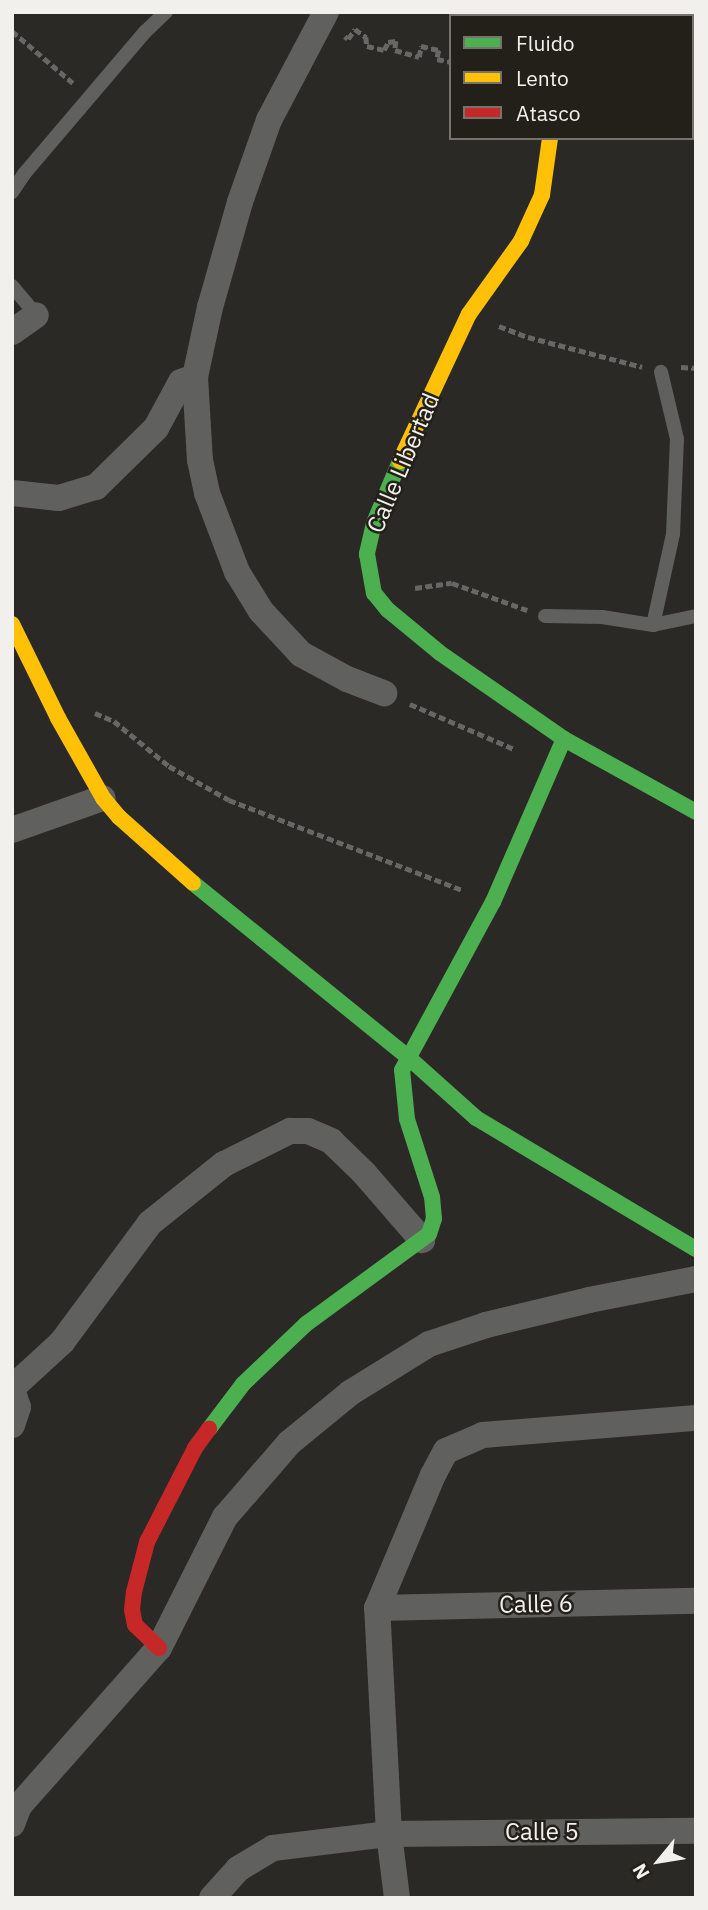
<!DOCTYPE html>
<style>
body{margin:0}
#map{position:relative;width:708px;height:1910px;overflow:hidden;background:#2a2926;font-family:"IBM Plex Sans",sans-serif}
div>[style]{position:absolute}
.path>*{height:4.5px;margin-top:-2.25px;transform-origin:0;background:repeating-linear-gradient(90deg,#676765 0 7px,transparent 0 10.5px)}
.lane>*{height:14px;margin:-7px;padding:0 7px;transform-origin:7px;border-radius:7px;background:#60605e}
.street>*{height:26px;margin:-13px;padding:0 13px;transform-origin:13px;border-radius:13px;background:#60605e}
.fast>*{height:16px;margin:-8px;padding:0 8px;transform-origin:8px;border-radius:8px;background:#4caf50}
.slow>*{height:16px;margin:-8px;padding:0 8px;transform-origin:8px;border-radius:8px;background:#ffc107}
.jam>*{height:16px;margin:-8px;padding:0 8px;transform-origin:8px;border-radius:8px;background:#c62828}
span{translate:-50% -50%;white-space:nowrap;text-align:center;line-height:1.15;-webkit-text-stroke:5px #23201a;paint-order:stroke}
.street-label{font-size:24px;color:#f2f0ec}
.frame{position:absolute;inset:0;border:14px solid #f2f0ec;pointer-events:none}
.legend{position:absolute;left:449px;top:14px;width:245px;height:126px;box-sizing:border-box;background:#23201a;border:2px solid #76736e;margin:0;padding:9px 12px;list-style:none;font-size:21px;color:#f2f0ec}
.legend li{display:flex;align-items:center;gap:14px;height:35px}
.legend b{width:35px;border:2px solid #76736e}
.north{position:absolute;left:624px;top:1826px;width:70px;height:70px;-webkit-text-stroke:5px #23201a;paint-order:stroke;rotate:240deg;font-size:19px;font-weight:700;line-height:28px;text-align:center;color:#f2f0ec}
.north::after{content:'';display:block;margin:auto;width:24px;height:32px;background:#f2f0ec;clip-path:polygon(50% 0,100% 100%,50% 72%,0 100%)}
</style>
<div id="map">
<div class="path">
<div style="left:12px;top:31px;width:80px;rotate:40.4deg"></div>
<div style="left:345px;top:36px;width:4px;rotate:45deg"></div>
<div style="left:348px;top:39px;width:12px;rotate:-55deg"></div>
<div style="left:355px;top:29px;width:14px;rotate:36deg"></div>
<div style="left:366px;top:37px;width:9px;rotate:84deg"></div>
<div style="left:367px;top:46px;width:17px;rotate:13deg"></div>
<div style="left:384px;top:50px;width:9px;rotate:-63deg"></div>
<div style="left:388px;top:42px;width:8px;rotate:-7deg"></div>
<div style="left:396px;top:41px;width:9px;rotate:96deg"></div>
<div style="left:395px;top:50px;width:25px;rotate:16deg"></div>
<div style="left:419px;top:57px;width:11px;rotate:-80deg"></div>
<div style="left:421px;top:46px;width:18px;rotate:13deg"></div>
<div style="left:439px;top:50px;width:9px;rotate:103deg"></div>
<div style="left:437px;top:59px;width:14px;rotate:12deg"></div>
<div style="left:499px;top:326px;width:31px;rotate:21deg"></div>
<div style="left:528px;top:337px;width:118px;rotate:14.7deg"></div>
<div style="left:681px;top:367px;width:15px;rotate:4deg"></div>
<div style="left:415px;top:588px;width:37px;rotate:-8deg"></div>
<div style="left:452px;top:583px;width:80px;rotate:19.8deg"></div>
<div style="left:410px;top:704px;width:113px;rotate:23.4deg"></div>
<div style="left:95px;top:713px;width:21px;rotate:23deg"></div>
<div style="left:114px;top:721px;width:71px;rotate:39.3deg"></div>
<div style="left:169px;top:766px;width:69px;rotate:29.5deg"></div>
<div style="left:229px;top:800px;width:250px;rotate:21.1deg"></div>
</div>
<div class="lane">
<div style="left:12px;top:192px;width:22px;rotate:-56deg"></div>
<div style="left:24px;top:174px;width:187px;rotate:-49.6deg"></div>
<div style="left:145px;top:32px;width:29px;rotate:-44deg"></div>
<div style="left:12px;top:286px;width:38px;rotate:50deg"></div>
<div style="left:545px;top:616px;width:57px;rotate:1deg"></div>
<div style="left:602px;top:617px;width:52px;rotate:8.9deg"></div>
<div style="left:653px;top:625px;width:44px;rotate:-11.8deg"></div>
<div style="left:653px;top:625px;width:93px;rotate:-77.6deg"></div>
<div style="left:673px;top:534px;width:95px;rotate:-87.6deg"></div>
<div style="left:677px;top:439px;width:69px;rotate:-103.4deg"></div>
</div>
<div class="street">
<div style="left:326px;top:12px;width:122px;rotate:117.8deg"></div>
<div style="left:269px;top:120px;width:87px;rotate:109.5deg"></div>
<div style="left:240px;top:202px;width:109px;rotate:105.9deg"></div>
<div style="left:210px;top:307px;width:72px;rotate:102.1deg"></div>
<div style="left:195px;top:377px;width:83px;rotate:86.6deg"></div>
<div style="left:200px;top:460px;width:34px;rotate:78deg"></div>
<div style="left:207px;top:493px;width:85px;rotate:69.2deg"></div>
<div style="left:237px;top:572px;width:46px;rotate:58.4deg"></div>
<div style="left:261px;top:611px;width:59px;rotate:47.1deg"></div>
<div style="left:301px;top:654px;width:52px;rotate:28.5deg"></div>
<div style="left:347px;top:679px;width:40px;rotate:21deg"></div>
<div style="left:564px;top:16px;width:4px;rotate:-90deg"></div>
<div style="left:12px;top:332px;width:29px;rotate:-35deg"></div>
<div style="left:12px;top:493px;width:47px;rotate:6.1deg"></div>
<div style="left:59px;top:498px;width:39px;rotate:-17deg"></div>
<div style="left:96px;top:487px;width:84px;rotate:-44.5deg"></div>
<div style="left:156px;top:428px;width:52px;rotate:-61.5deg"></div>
<div style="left:181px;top:382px;width:15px;rotate:-20deg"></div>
<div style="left:12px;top:830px;width:96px;rotate:-19.4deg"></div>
<div style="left:12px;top:1388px;width:68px;rotate:-42.6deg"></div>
<div style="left:62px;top:1342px;width:148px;rotate:-53.5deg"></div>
<div style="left:150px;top:1223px;width:95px;rotate:-38.6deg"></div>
<div style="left:224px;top:1164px;width:74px;rotate:-26.6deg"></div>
<div style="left:290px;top:1131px;width:18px"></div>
<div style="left:308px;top:1131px;width:25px;rotate:23deg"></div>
<div style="left:331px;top:1141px;width:46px;rotate:44.1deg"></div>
<div style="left:364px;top:1173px;width:89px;rotate:49.1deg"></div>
<div style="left:12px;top:1389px;width:19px;rotate:72deg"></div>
<div style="left:18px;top:1407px;width:19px;rotate:108deg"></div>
<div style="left:377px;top:1608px;width:319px;rotate:-1.3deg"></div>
<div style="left:12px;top:1824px;width:19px;rotate:-69deg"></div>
<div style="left:19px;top:1806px;width:211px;rotate:-48.5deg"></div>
<div style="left:159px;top:1648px;width:147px;rotate:-63.3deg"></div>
<div style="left:225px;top:1517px;width:98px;rotate:-49.1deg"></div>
<div style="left:289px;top:1443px;width:79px;rotate:-39.3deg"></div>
<div style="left:350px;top:1393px;width:93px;rotate:-31.8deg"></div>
<div style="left:429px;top:1344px;width:60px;rotate:-18.4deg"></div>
<div style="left:486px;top:1325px;width:106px;rotate:-13.6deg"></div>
<div style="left:589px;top:1300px;width:109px;rotate:-11.1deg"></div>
<div style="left:212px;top:1898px;width:39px;rotate:-48deg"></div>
<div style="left:238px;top:1869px;width:41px;rotate:-31deg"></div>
<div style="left:273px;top:1848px;width:117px;rotate:-6.9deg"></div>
<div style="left:389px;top:1834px;width:307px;rotate:-0.6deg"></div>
<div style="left:397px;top:1898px;width:64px;rotate:-97.1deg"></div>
<div style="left:389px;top:1834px;width:226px;rotate:-93deg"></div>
<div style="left:377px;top:1608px;width:144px;rotate:-67.2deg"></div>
<div style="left:433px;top:1475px;width:27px;rotate:-62deg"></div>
<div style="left:446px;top:1451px;width:40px;rotate:-23.4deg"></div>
<div style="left:483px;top:1435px;width:214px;rotate:-4.6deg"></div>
</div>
<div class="fast">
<div style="left:400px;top:461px;width:67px;rotate:112.8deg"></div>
<div style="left:374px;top:523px;width:32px;rotate:103deg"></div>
<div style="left:367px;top:554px;width:40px;rotate:80deg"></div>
<div style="left:374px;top:593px;width:22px;rotate:51deg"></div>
<div style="left:388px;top:610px;width:67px;rotate:39.6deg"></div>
<div style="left:440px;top:653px;width:151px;rotate:34.7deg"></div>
<div style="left:564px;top:739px;width:151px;rotate:28.9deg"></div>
<div style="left:193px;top:883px;width:278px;rotate:39deg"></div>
<div style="left:409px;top:1058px;width:90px;rotate:41.8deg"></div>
<div style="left:476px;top:1118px;width:256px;rotate:30.8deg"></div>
<div style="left:209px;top:1429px;width:56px;rotate:-52.9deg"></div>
<div style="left:243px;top:1384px;width:87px;rotate:-43.6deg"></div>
<div style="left:306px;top:1324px;width:152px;rotate:-36.2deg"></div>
<div style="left:429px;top:1234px;width:16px;rotate:-72deg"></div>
<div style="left:434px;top:1219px;width:22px;rotate:-95deg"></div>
<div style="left:432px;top:1197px;width:82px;rotate:-107.8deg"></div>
<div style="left:407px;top:1119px;width:49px;rotate:-95.8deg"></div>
<div style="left:402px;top:1070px;width:191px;rotate:-61.6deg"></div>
<div style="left:493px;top:902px;width:178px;rotate:-66.5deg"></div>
</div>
<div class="slow">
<div style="left:400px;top:461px;width:162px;rotate:-64.9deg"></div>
<div style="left:469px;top:314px;width:90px;rotate:-54.5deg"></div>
<div style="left:521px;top:241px;width:51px;rotate:-65.5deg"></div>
<div style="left:542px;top:195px;width:58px;rotate:-82deg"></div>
<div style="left:12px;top:624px;width:105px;rotate:63.9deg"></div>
<div style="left:58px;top:718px;width:92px;rotate:60.6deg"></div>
<div style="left:103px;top:798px;width:25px;rotate:50deg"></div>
<div style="left:119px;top:817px;width:99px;rotate:41.7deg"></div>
</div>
<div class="jam">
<div style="left:159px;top:1648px;width:33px;rotate:-136deg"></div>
<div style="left:135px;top:1625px;width:15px;rotate:-101deg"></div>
<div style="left:132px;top:1610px;width:18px;rotate:-84deg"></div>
<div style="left:134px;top:1592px;width:52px;rotate:-75.4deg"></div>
<div style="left:147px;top:1542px;width:106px;rotate:-62.9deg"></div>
<div style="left:195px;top:1448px;width:24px;rotate:-54deg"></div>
</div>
<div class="street-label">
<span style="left:403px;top:463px;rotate:-67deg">Calle Libertad</span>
<span style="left:536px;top:1604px;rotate:-1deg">Calle 6</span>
<span style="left:542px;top:1832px">Calle 5</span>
</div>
<div class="frame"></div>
<ul class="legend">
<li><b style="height:9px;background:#4caf50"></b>Fluido</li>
<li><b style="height:9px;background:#ffc107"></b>Lento</li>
<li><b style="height:9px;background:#c62828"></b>Atasco</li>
</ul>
<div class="north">N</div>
</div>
